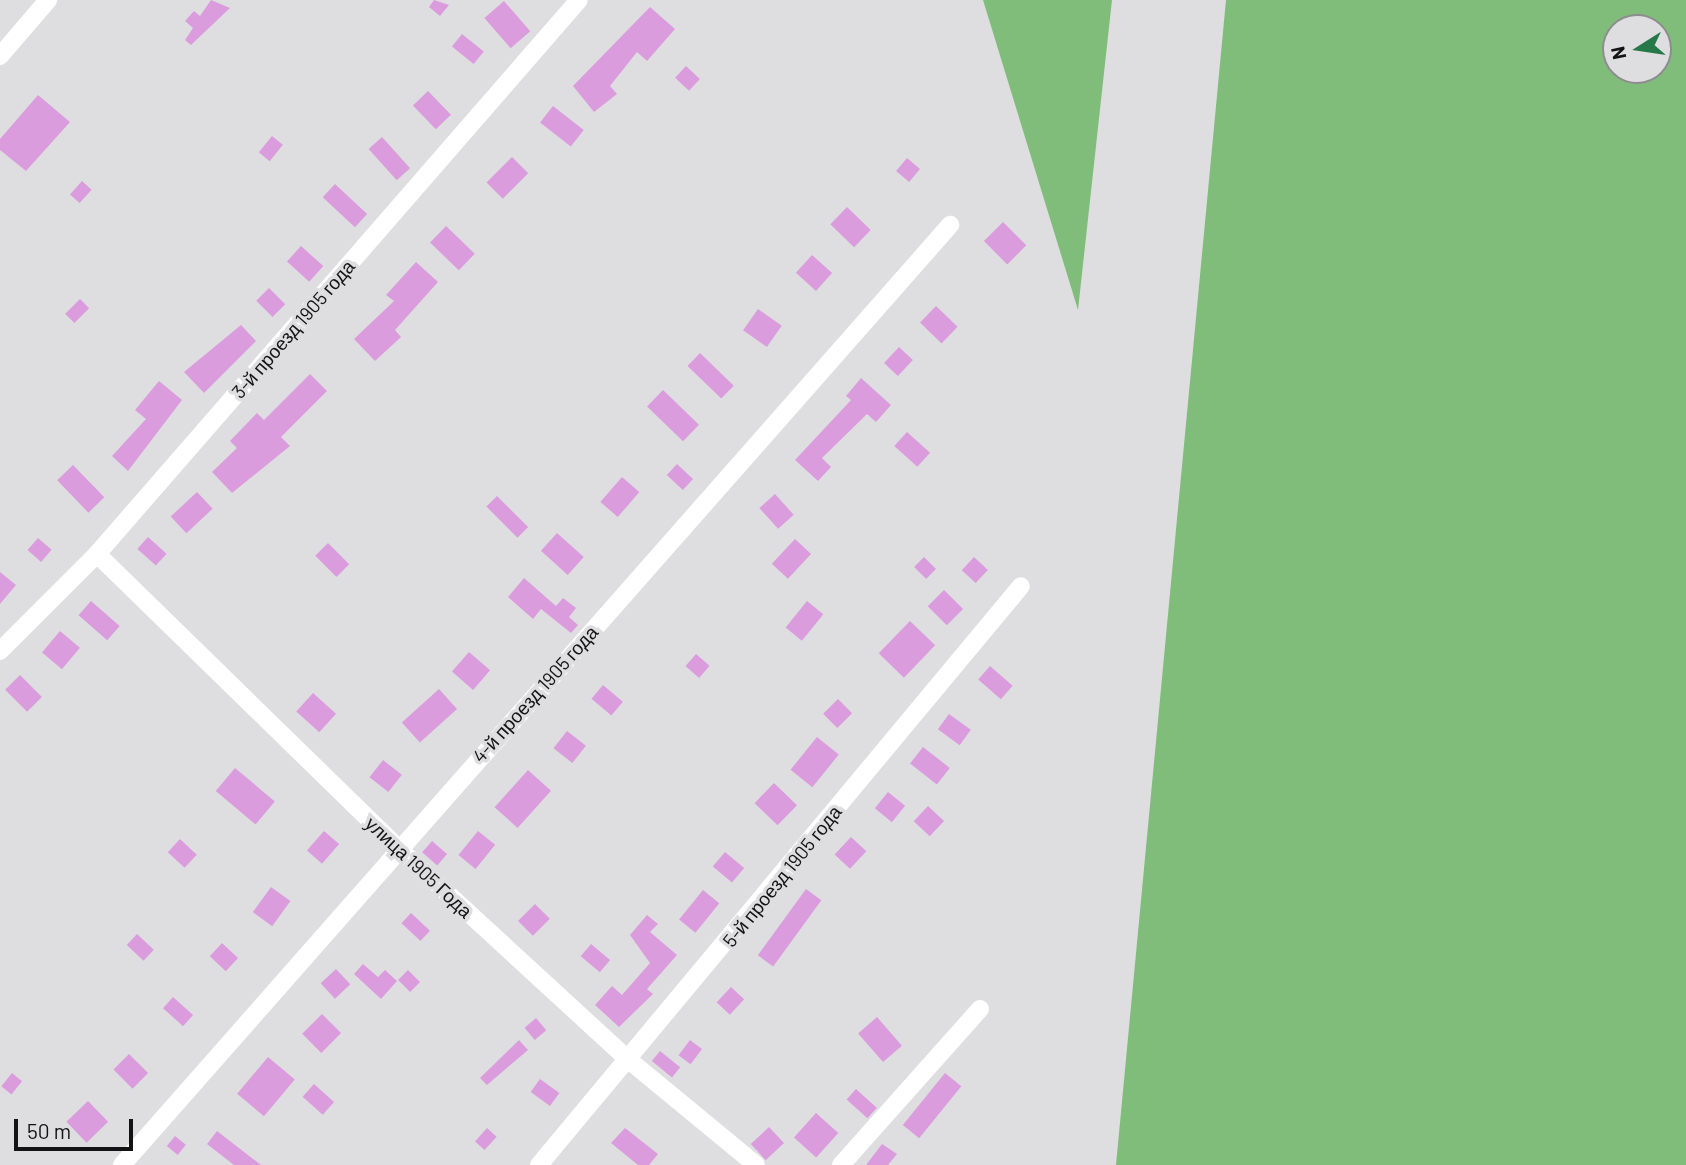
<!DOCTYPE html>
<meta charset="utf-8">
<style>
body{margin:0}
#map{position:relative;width:1686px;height:1165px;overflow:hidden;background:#dedee1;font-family:Barlow,sans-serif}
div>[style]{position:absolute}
.forest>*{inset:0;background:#81bd7a}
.building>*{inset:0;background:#db9cde;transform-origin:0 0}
.street>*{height:18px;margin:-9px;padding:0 9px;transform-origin:9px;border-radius:9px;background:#fff}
span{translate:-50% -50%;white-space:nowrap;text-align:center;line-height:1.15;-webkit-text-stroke:7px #dedee1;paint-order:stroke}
.street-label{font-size:19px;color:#131314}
.north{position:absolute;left:1602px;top:14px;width:70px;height:70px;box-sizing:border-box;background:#dedee1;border:2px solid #8d8d8f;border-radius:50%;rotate:258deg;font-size:19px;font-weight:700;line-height:28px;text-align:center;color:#131314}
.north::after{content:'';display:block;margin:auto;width:24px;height:32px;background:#277849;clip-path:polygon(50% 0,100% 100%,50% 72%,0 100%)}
.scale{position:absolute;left:14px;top:1119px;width:119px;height:32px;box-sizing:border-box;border:4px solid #131314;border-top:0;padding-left:9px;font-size:21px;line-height:24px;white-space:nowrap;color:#131314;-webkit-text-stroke:5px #dedee1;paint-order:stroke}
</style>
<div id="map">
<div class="forest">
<div style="clip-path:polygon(983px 0,1112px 0,1078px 310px)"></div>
<div style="clip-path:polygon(evenodd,1226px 0,1686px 0,1686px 1165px,1116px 1165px,1226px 0,1658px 28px,1658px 70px,1616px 70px,1616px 28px,1658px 28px)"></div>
</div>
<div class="building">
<div style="clip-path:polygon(211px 0,230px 8px,191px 45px,185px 40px,193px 28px,185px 21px,194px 11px,200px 16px)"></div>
<div style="clip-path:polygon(434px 0,449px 5px,440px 16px,429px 7px)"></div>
<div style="left:504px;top:1px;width:40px;height:26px;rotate:49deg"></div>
<div style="clip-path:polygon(650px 7px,675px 29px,647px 61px,637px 52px,610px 86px,617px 94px,594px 112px,573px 86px)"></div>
<div style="left:462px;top:34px;width:28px;height:16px;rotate:39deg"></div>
<div style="left:686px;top:66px;width:19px;height:16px;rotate:43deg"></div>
<div style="left:428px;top:91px;width:33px;height:21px;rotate:46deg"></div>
<div style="clip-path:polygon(38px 95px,70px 122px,26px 171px,0 150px,0 139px)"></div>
<div style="left:553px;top:106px;width:39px;height:21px;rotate:38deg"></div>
<div style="left:272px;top:136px;width:14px;height:21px;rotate:39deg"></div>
<div style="left:382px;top:137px;width:42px;height:18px;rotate:48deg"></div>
<div style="left:512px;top:157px;width:23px;height:36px;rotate:45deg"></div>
<div style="left:907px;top:158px;width:17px;height:17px;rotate:40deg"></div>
<div style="left:82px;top:181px;width:13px;height:18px;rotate:42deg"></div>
<div style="left:335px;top:184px;width:44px;height:18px;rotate:43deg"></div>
<div style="left:847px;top:207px;width:33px;height:24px;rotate:44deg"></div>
<div style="left:1003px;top:222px;width:33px;height:27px;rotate:45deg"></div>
<div style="left:446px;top:226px;width:40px;height:23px;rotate:44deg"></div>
<div style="left:301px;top:246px;width:30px;height:21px;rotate:42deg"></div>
<div style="left:812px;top:255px;width:27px;height:24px;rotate:42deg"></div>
<div style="clip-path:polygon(416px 262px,438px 282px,395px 330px,401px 337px,375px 361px,354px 339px,394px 301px,386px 295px)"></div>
<div style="left:269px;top:288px;width:23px;height:18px;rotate:45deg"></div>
<div style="left:80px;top:299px;width:13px;height:21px;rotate:45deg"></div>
<div style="left:936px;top:306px;width:30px;height:23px;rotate:44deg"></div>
<div style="left:758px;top:309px;width:29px;height:26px;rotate:35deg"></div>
<div style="clip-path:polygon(241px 325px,256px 341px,204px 393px,184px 372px)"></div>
<div style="left:899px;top:347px;width:19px;height:22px;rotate:43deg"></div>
<div style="left:700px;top:353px;width:47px;height:18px;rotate:44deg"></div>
<div style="clip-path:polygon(310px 374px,327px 391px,281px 437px,290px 446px,232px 493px,212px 472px,237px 448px,230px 441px,257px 413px,264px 420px)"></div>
<div style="clip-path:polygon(861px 378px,891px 405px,876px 422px,867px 414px,822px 458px,831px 467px,818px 481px,795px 460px,851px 400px,846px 396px)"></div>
<div style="clip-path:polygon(159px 381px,182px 400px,128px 471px,112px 456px,146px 419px,135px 410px)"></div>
<div style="left:663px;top:390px;width:50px;height:23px;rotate:44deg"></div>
<div style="left:907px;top:432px;width:31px;height:19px;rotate:42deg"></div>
<div style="left:677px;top:464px;width:22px;height:15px;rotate:43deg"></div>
<div style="left:73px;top:465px;width:45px;height:22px;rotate:46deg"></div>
<div style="left:622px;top:477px;width:23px;height:33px;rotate:41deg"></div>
<div style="left:197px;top:492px;width:23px;height:36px;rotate:47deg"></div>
<div style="left:775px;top:494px;width:28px;height:21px;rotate:48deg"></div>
<div style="left:497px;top:496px;width:44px;height:15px;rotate:45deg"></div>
<div style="left:557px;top:533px;width:36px;height:24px;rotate:42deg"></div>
<div style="left:148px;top:537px;width:25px;height:16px;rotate:42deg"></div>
<div style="left:38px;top:538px;width:18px;height:16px;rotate:41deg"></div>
<div style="left:795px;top:539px;width:22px;height:34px;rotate:43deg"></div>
<div style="left:328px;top:543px;width:30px;height:18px;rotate:45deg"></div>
<div style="left:924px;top:557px;width:17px;height:14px;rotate:45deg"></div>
<div style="left:974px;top:557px;width:19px;height:18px;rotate:43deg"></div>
<div style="clip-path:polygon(0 572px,16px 585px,0 604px)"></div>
<div style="clip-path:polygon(524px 578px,556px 606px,563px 598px,576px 608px,569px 617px,578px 625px,571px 633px,541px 609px,533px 619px,508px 597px)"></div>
<div style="left:944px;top:590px;width:27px;height:23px;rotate:45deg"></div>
<div style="left:91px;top:601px;width:38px;height:19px;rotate:41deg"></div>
<div style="left:807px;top:601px;width:21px;height:34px;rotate:39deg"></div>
<div style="left:910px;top:621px;width:35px;height:45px;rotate:44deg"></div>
<div style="left:60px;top:631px;width:26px;height:28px;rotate:40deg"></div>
<div style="left:469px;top:652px;width:28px;height:26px;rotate:41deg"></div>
<div style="left:696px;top:654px;width:18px;height:16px;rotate:41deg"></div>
<div style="left:990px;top:666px;width:30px;height:18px;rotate:41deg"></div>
<div style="left:20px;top:675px;width:31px;height:21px;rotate:45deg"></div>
<div style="left:603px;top:685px;width:26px;height:18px;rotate:40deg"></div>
<div style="left:439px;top:689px;width:27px;height:50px;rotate:48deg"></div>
<div style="left:313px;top:693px;width:31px;height:25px;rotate:42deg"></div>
<div style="left:838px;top:699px;width:20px;height:21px;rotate:45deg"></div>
<div style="left:949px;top:714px;width:27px;height:19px;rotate:36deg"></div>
<div style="left:567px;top:731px;width:24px;height:22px;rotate:38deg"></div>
<div style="left:817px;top:737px;width:28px;height:42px;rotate:39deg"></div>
<div style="left:923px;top:747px;width:34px;height:21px;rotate:38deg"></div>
<div style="left:383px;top:760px;width:24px;height:22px;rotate:38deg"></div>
<div style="left:235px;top:768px;width:52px;height:30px;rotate:40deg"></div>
<div style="left:528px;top:770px;width:31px;height:50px;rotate:42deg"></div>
<div style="left:774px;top:783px;width:32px;height:28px;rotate:44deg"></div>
<div style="left:888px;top:792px;width:22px;height:21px;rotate:39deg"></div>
<div style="left:928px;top:806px;width:22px;height:21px;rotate:43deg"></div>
<div style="left:324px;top:831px;width:20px;height:26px;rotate:41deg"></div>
<div style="left:478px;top:831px;width:22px;height:31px;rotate:39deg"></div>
<div style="left:851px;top:837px;width:21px;height:24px;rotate:43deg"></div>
<div style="left:180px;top:839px;width:23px;height:18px;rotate:43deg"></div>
<div style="left:432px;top:841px;width:20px;height:15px;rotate:41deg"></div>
<div style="left:725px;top:852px;width:25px;height:19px;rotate:40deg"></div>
<div style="left:271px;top:887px;width:24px;height:31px;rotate:36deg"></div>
<div style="left:806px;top:889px;width:19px;height:82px;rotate:36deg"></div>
<div style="left:703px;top:890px;width:21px;height:38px;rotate:39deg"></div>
<div style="left:535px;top:904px;width:21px;height:24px;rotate:45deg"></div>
<div style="left:411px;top:913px;width:26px;height:14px;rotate:43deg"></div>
<div style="clip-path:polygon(647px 915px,658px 924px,650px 932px,677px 955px,647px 989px,653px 994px,619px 1027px,595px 1005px,612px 986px,622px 995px,650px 963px,630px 935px)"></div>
<div style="left:137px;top:934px;width:23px;height:15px;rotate:43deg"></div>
<div style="left:222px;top:943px;width:22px;height:18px;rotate:43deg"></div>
<div style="left:591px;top:944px;width:25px;height:16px;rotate:40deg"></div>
<div style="clip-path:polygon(363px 964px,378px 977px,385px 970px,397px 981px,381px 999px,354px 974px)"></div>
<div style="left:336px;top:969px;width:21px;height:21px;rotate:47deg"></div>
<div style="left:408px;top:970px;width:17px;height:14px;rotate:45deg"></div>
<div style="left:731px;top:987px;width:18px;height:21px;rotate:43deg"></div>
<div style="left:173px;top:997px;width:27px;height:15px;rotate:42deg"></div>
<div style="left:322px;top:1014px;width:27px;height:28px;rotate:45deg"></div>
<div style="left:877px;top:1017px;width:38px;height:25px;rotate:49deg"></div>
<div style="left:536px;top:1018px;width:16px;height:15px;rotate:50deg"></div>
<div style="clip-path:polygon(519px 1040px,528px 1050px,487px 1085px,480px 1078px)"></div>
<div style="left:690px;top:1040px;width:15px;height:19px;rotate:37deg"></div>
<div style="left:660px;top:1051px;width:26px;height:13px;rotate:39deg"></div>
<div style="left:129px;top:1054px;width:27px;height:22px;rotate:45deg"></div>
<div style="left:268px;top:1057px;width:35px;height:48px;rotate:40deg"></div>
<div style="left:12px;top:1073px;width:13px;height:17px;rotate:39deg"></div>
<div style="left:945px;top:1073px;width:21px;height:67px;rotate:39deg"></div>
<div style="left:540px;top:1079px;width:24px;height:16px;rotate:36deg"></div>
<div style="left:314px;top:1084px;width:27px;height:17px;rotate:42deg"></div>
<div style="left:856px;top:1089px;width:28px;height:14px;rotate:42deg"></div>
<div style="left:88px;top:1101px;width:29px;height:30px;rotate:46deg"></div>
<div style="left:816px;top:1113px;width:30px;height:33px;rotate:42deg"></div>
<div style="left:769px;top:1127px;width:22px;height:25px;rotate:47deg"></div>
<div style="left:487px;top:1128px;width:13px;height:18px;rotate:42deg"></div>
<div style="clip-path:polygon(625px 1128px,658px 1154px,649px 1165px,638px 1165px,611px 1143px)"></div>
<div style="clip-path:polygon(217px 1131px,261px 1165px,234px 1165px,207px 1144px)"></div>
<div style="left:175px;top:1136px;width:14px;height:13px;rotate:39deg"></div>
<div style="clip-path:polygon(882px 1144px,897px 1154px,888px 1165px,866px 1165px)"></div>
</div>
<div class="street">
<div style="left:0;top:56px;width:74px;rotate:-49.4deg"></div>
<div style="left:97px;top:554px;width:421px;rotate:44.3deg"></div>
<div style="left:398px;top:848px;width:315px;rotate:42.6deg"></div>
<div style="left:630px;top:1061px;width:163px;rotate:39.5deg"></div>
<div style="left:0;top:651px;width:137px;rotate:-45deg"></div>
<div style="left:97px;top:554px;width:734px;rotate:-48.98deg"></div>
<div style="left:122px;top:1165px;width:1253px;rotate:-48.62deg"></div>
<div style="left:539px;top:1165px;width:753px;rotate:-50.22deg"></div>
<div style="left:841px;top:1165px;width:209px;rotate:-48.3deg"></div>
</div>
<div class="street-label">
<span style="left:293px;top:329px;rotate:-49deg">3-й проезд 1905 года</span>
<span style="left:535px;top:694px;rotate:-48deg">4-й проезд 1905 года</span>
<span style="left:419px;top:867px;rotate:43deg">улица 1905 Года</span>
<span style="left:782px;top:876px;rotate:-51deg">5-й проезд 1905 года</span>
</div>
<div class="north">N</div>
<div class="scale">50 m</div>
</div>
